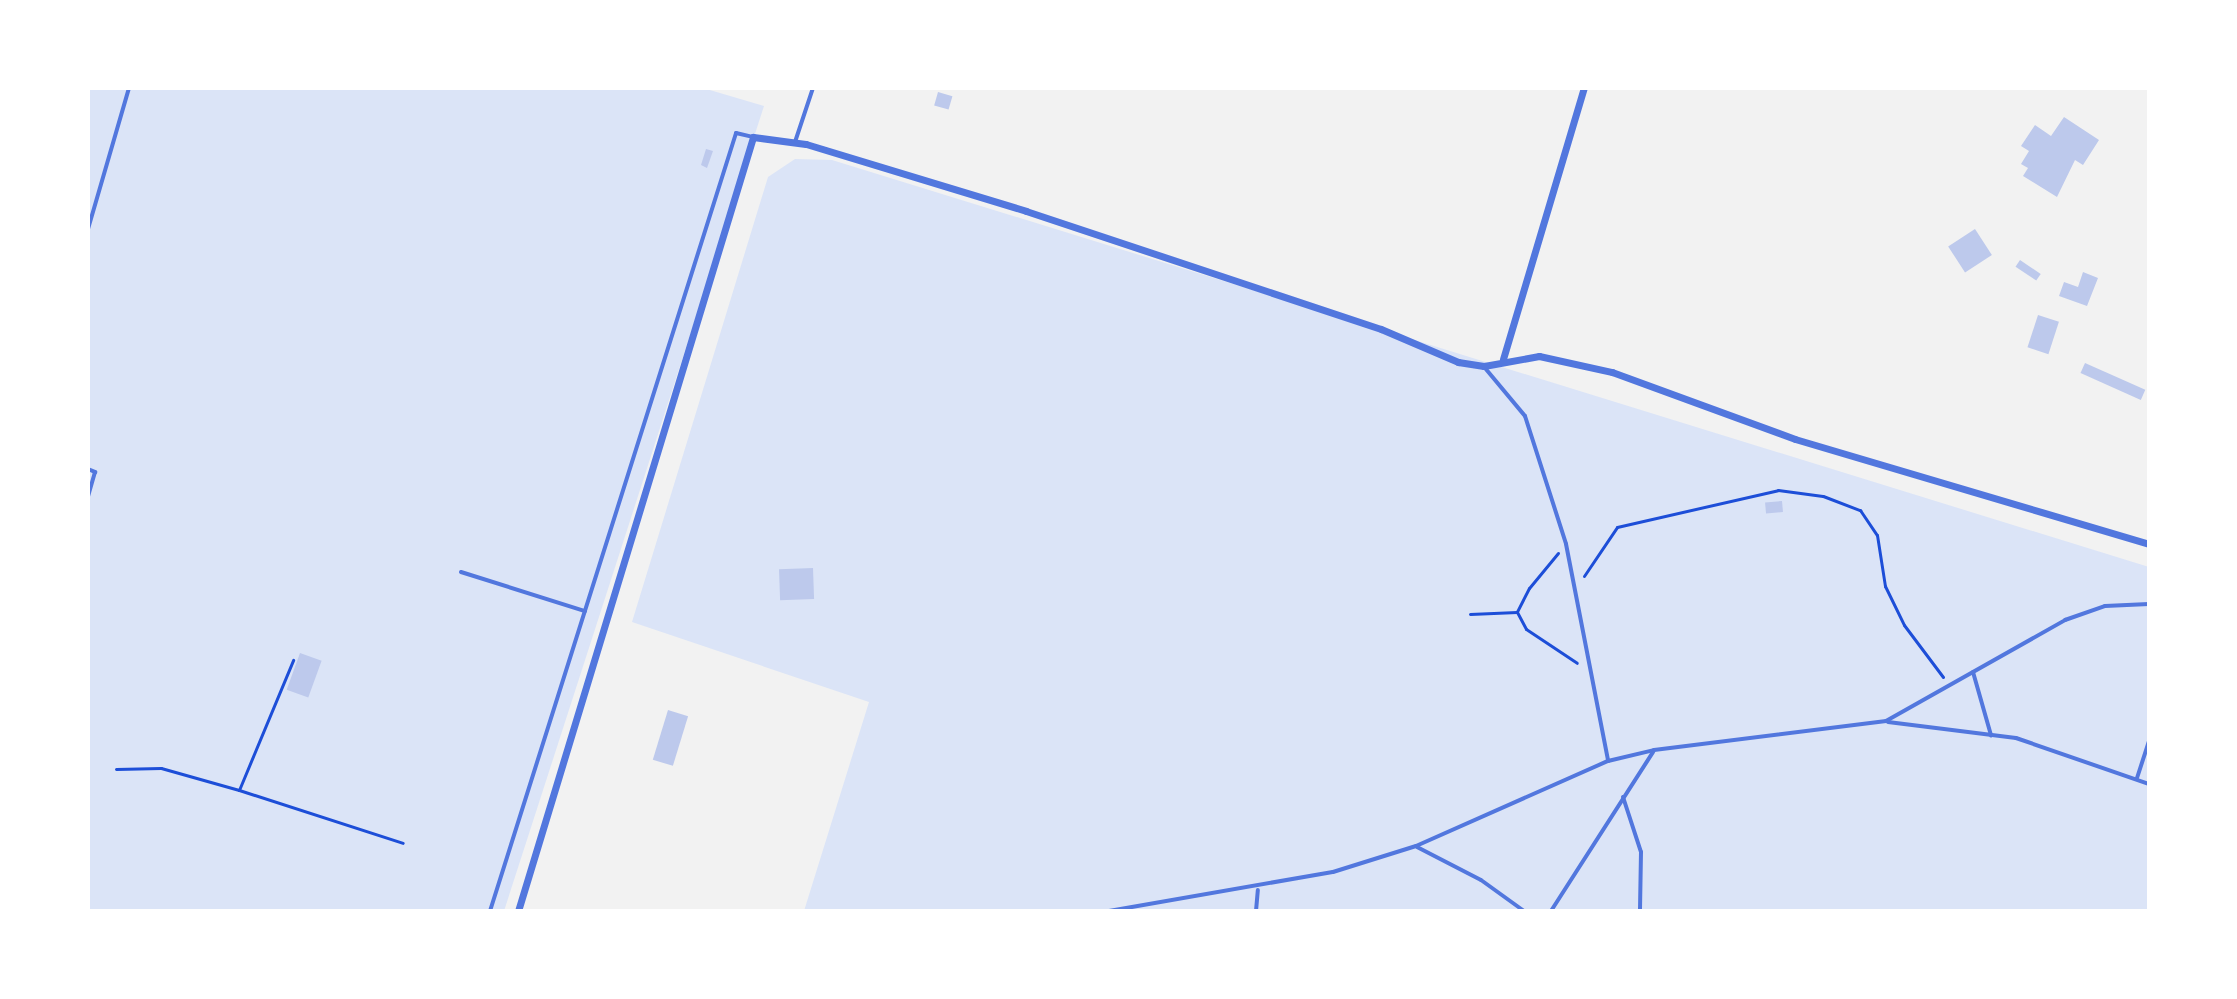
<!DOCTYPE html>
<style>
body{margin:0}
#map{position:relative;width:2237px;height:999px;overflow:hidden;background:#f2f2f2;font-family:Overpass,sans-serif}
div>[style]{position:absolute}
.green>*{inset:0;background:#dbe4f7}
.building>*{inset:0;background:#bdc9ec;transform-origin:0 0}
.path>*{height:3px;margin:-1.5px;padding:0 1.5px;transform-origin:1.5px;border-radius:1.5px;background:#1d4ed8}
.service>*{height:4px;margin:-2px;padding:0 2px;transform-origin:2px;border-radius:2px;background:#5277de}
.minor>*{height:7px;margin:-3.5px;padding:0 3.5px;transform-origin:3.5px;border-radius:3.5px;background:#5277de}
span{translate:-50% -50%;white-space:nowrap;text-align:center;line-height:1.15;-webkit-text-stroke:6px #fff;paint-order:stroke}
.frame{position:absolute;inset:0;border:90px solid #fff;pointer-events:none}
</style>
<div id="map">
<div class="green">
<div style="clip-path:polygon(88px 88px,703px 88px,764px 106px,504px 911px,88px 911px)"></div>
<div style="clip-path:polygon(795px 159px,832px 160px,2149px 567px,2149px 911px,804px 911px,869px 702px,632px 622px,768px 177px)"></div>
</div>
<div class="building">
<div style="left:938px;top:92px;width:15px;height:14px;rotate:16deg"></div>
<div style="clip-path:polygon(2064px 117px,2099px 140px,2083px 165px,2075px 160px,2057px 197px,2023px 176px,2028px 168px,2021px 164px,2029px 151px,2021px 146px,2035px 125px,2051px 136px)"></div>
<div style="clip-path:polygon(706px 149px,713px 151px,707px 168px,701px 165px)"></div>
<div style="left:1975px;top:229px;width:31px;height:32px;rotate:57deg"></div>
<div style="left:2020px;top:260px;width:25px;height:8px;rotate:34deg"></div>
<div style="clip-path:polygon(2083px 272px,2098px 278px,2087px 306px,2059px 296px,2064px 282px,2078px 287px)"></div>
<div style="left:2038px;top:315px;width:22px;height:34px;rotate:18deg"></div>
<div style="left:2085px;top:363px;width:66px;height:11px;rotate:24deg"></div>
<div style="left:1782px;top:501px;width:11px;height:17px;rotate:85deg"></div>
<div style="left:813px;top:568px;width:31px;height:34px;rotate:88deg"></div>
<div style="left:300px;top:653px;width:23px;height:39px;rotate:20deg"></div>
<div style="left:668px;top:710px;width:21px;height:52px;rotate:17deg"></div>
</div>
<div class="path">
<div style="left:1558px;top:553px;width:45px;rotate:129.6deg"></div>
<div style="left:1529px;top:588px;width:27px;rotate:117deg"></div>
<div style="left:1517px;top:612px;width:19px;rotate:62deg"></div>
<div style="left:1526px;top:629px;width:61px;rotate:33.7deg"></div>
<div style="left:1584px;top:576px;width:59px;rotate:-56deg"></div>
<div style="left:1617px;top:527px;width:165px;rotate:-12.9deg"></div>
<div style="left:1778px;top:490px;width:45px;rotate:7.6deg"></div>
<div style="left:1823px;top:496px;width:40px;rotate:21deg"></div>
<div style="left:1860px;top:510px;width:30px;rotate:56deg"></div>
<div style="left:1877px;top:535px;width:52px;rotate:81.1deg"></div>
<div style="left:1885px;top:586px;width:43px;rotate:64deg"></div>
<div style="left:1904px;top:625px;width:65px;rotate:53.1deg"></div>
<div style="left:1470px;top:614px;width:47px;rotate:-2.4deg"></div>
<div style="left:116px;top:769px;width:45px;rotate:-1.3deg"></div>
<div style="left:161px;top:768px;width:81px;rotate:15.8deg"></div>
<div style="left:239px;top:790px;width:141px;rotate:-67.4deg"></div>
<div style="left:239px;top:790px;width:172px;rotate:17.9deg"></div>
</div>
<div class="service">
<div style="left:795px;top:142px;width:57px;rotate:-71.6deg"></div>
<div style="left:88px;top:229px;width:147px;rotate:-73.8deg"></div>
<div style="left:1485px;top:368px;width:62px;rotate:50.2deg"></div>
<div style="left:1525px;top:416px;width:134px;rotate:72.2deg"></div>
<div style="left:1566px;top:544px;width:221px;rotate:79deg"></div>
<div style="left:88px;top:469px;width:8px;rotate:23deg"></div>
<div style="left:95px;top:472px;width:25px;rotate:106deg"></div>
<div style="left:461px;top:572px;width:130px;rotate:17.5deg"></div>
<div style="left:1973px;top:672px;width:66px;rotate:74.1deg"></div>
<div style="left:1888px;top:722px;width:129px;rotate:7.1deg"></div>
<div style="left:2016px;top:738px;width:141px;rotate:19.1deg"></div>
<div style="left:2137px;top:778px;width:38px;rotate:-72deg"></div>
<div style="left:1623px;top:797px;width:58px;rotate:71.9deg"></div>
<div style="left:1641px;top:852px;width:59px;rotate:91deg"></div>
<div style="left:1417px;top:847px;width:72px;rotate:27.3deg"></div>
<div style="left:1481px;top:880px;width:53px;rotate:35.8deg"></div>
<div style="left:490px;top:911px;width:816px;rotate:-72.45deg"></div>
<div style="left:736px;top:133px;width:17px;rotate:13deg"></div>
<div style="left:1109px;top:911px;width:227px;rotate:-9.9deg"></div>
<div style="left:1333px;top:872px;width:87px;rotate:-17.4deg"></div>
<div style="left:1416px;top:846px;width:210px;rotate:-23.9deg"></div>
<div style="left:1608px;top:761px;width:47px;rotate:-13.4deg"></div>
<div style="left:1654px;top:750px;width:234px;rotate:-7.1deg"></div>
<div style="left:1886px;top:721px;width:206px;rotate:-29.4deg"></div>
<div style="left:2065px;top:620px;width:42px;rotate:-19.3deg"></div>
<div style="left:2105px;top:606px;width:44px;rotate:-2.6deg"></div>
<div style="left:1256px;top:911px;width:21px;rotate:-85deg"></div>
<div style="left:1551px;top:911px;width:189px;rotate:-57.3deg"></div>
</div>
<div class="minor">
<div style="left:1503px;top:359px;width:283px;rotate:-73.4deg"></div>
<div style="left:518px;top:911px;width:809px;rotate:-73.11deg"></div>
<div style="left:753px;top:137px;width:53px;rotate:7.5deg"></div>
<div style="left:806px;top:144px;width:230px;rotate:16.9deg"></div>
<div style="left:1026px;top:211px;width:374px;rotate:18.4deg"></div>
<div style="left:1381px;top:329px;width:84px;rotate:23.2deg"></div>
<div style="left:1458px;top:362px;width:26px;rotate:9deg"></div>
<div style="left:1484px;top:366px;width:56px;rotate:-10.3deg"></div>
<div style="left:1539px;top:356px;width:75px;rotate:12.4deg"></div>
<div style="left:1612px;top:372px;width:195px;rotate:20.1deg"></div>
<div style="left:1795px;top:439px;width:369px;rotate:16.5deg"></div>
</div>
<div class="frame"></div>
</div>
